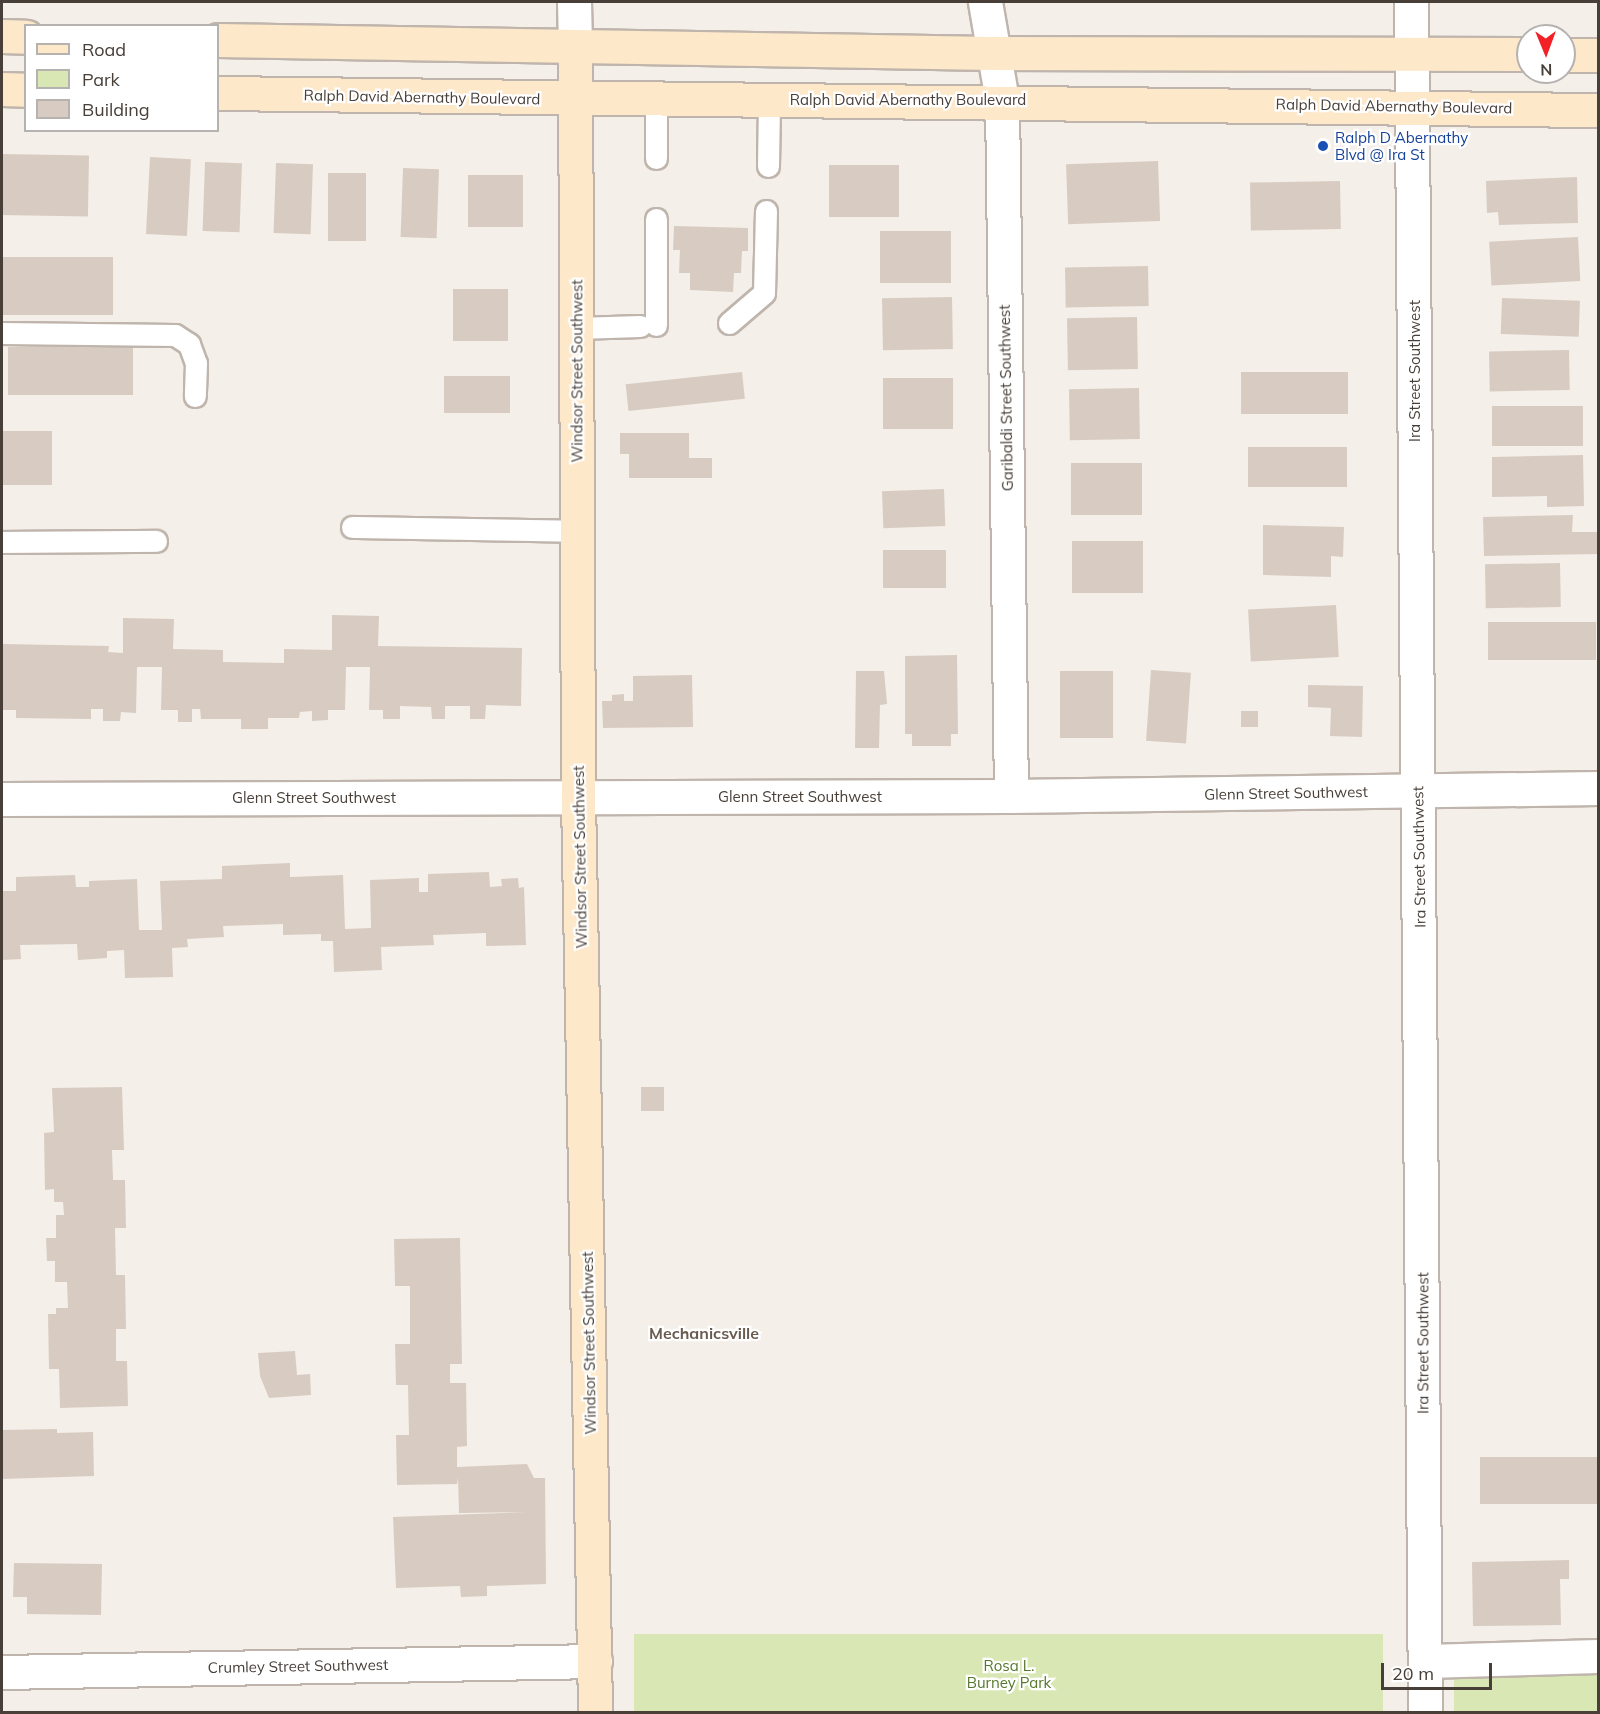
<!DOCTYPE html>
<style>
body{margin:0}
#map{position:relative;width:1600px;height:1714px;overflow:hidden;background:#f4efe9;font-family:Mulish,sans-serif}
div>[style]{position:absolute}
.green>*{inset:0;background:#d8e7b3;transform-origin:0 0}
.building>*{inset:0;background:#d8ccc2;transform-origin:0 0}
.roads{filter:drop-shadow(2px 0 #bfb5ac) drop-shadow(-2px 0 #bfb5ac) drop-shadow(0 2px #bfb5ac) drop-shadow(0 -2px #bfb5ac)}
.lane>*{height:21px;margin:-10.5px;padding:0 10.5px;transform-origin:10.5px;border-radius:10.5px;background:#fff}
.street>*{height:33px;margin:-16.5px;padding:0 16.5px;transform-origin:16.5px;border-radius:16.5px;background:#fff}
.secondary>*{height:33px;margin:-16.5px;padding:0 16.5px;transform-origin:16.5px;border-radius:16.5px;background:#fde8ca}
.dots>*{width:16px;height:16px;translate:-50% -50%;box-sizing:border-box;border:3px solid #fff;border-radius:50%}
span{translate:-50% -50%;white-space:nowrap;text-align:center;line-height:1.15;-webkit-text-stroke:4.5px #fff;paint-order:stroke}
.street-label{font-size:15px;color:#473f38}
.transit-label{font-size:15px;color:#164399}
.left{translate:0 -50%;text-align:left}
.park-label{font-size:15px;color:#56782c}
.neighbourhood-label{font-size:16px;color:#6a5b4f;font-weight:700}
.frame{position:absolute;inset:0;border:3px solid #473f38;pointer-events:none}
.legend{position:absolute;left:24px;top:24px;width:195px;height:108px;box-sizing:border-box;background:#fff;border:2px solid #b5b2af;margin:0;padding:8px 10px;list-style:none;font-size:18px;color:#473f38}
.legend li{display:flex;align-items:center;gap:12px;height:30px}
.legend b{width:30px;border:2px solid #b5b2af}
.north{position:absolute;left:1516px;top:24px;width:60px;height:60px;box-sizing:border-box;background:#fff;border:2px solid #b5b2af;border-radius:50%;rotate:179deg;font-size:16px;font-weight:700;line-height:24px;text-align:center;color:#473f38}
.north::after{content:'';display:block;margin:auto;width:21px;height:27px;background:#f32126;clip-path:polygon(50% 0,100% 100%,50% 72%,0 100%)}
.scale{position:absolute;left:1381px;top:1663px;width:111px;height:27px;box-sizing:border-box;border:3px solid #473f38;border-top:0;padding-left:8px;font-size:18px;line-height:21px;white-space:nowrap;color:#473f38;-webkit-text-stroke:4px #fff;paint-order:stroke}
</style>
<div id="map">
<div class="green">
<div style="left:634px;top:1634px;width:749px;height:78px"></div>
<div style="left:1598px;top:1668px;width:44px;height:144px;rotate:90deg"></div>
</div>
<div class="building">
<div style="left:2px;top:154px;width:87px;height:61px;rotate:1deg"></div>
<div style="left:150px;top:157px;width:41px;height:77px;rotate:3deg"></div>
<div style="left:1158px;top:161px;width:60px;height:92px;rotate:88deg"></div>
<div style="left:205px;top:162px;width:37px;height:69px;rotate:2deg"></div>
<div style="left:276px;top:163px;width:37px;height:70px;rotate:2deg"></div>
<div style="left:829px;top:165px;width:70px;height:52px"></div>
<div style="left:403px;top:168px;width:36px;height:69px;rotate:2deg"></div>
<div style="left:328px;top:173px;width:38px;height:68px"></div>
<div style="left:468px;top:175px;width:55px;height:52px"></div>
<div style="clip-path:polygon(1577px 177px,1578px 223px,1499px 225px,1498px 212px,1487px 213px,1486px 181px)"></div>
<div style="left:1340px;top:181px;width:48px;height:90px;rotate:89deg"></div>
<div style="clip-path:polygon(674px 226px,748px 228px,748px 251px,742px 251px,741px 273px,734px 273px,733px 292px,690px 290px,690px 273px,679px 273px,680px 250px,673px 250px)"></div>
<div style="left:880px;top:231px;width:71px;height:52px"></div>
<div style="left:1578px;top:237px;width:44px;height:89px;rotate:87deg"></div>
<div style="left:2px;top:257px;width:111px;height:58px"></div>
<div style="left:1148px;top:266px;width:40px;height:83px;rotate:89deg"></div>
<div style="left:453px;top:289px;width:55px;height:52px"></div>
<div style="left:952px;top:297px;width:52px;height:70px;rotate:89deg"></div>
<div style="left:1502px;top:298px;width:78px;height:36px;rotate:2deg"></div>
<div style="left:1137px;top:317px;width:52px;height:70px;rotate:89deg"></div>
<div style="left:133px;top:347px;width:48px;height:125px;rotate:90deg"></div>
<div style="left:1569px;top:350px;width:40px;height:80px;rotate:89deg"></div>
<div style="left:742px;top:372px;width:27px;height:117px;rotate:84deg"></div>
<div style="left:1348px;top:372px;width:42px;height:107px;rotate:90deg"></div>
<div style="left:444px;top:376px;width:66px;height:37px"></div>
<div style="left:883px;top:378px;width:70px;height:51px"></div>
<div style="left:1139px;top:388px;width:51px;height:70px;rotate:89deg"></div>
<div style="left:1492px;top:406px;width:91px;height:40px"></div>
<div style="left:2px;top:431px;width:50px;height:54px"></div>
<div style="clip-path:polygon(620px 433px,689px 433px,689px 458px,712px 458px,712px 478px,629px 478px,629px 454px,620px 454px)"></div>
<div style="left:1248px;top:447px;width:99px;height:40px"></div>
<div style="clip-path:polygon(1583px 455px,1584px 506px,1547px 507px,1547px 496px,1492px 497px,1492px 457px)"></div>
<div style="left:1071px;top:463px;width:71px;height:52px"></div>
<div style="left:944px;top:489px;width:37px;height:62px;rotate:88deg"></div>
<div style="clip-path:polygon(1573px 515px,1572px 532px,1598px 532px,1598px 554px,1484px 556px,1483px 517px)"></div>
<div style="clip-path:polygon(1263px 525px,1344px 527px,1343px 557px,1331px 556px,1331px 577px,1263px 575px)"></div>
<div style="left:1072px;top:541px;width:71px;height:52px"></div>
<div style="left:946px;top:550px;width:38px;height:63px;rotate:90deg"></div>
<div style="left:1560px;top:563px;width:44px;height:75px;rotate:89deg"></div>
<div style="left:1336px;top:605px;width:52px;height:88px;rotate:87deg"></div>
<div style="clip-path:polygon(332px 615px,379px 616px,378px 646px,522px 648px,521px 706px,486px 705px,485px 719px,470px 719px,470px 706px,445px 706px,445px 719px,432px 719px,431px 707px,400px 706px,400px 719px,383px 719px,383px 710px,369px 710px,370px 667px,346px 667px,345px 710px,328px 710px,328px 720px,312px 721px,312px 711px,300px 712px,299px 718px,268px 718px,268px 729px,241px 729px,241px 719px,201px 719px,200px 709px,192px 709px,192px 722px,178px 722px,178px 710px,161px 710px,162px 667px,137px 667px,136px 713px,121px 712px,120px 721px,103px 721px,103px 709px,91px 709px,91px 719px,16px 718px,16px 710px,2px 710px,2px 644px,109px 646px,108px 652px,123px 653px,123px 618px,174px 619px,173px 649px,223px 650px,223px 662px,284px 663px,284px 649px,332px 650px)"></div>
<div style="left:1488px;top:622px;width:108px;height:38px"></div>
<div style="clip-path:polygon(957px 655px,958px 734px,951px 734px,951px 746px,912px 746px,912px 734px,905px 734px,905px 656px)"></div>
<div style="left:1151px;top:670px;width:40px;height:71px;rotate:4deg"></div>
<div style="clip-path:polygon(856px 671px,884px 671px,887px 704px,880px 705px,879px 748px,855px 748px)"></div>
<div style="left:1060px;top:671px;width:53px;height:67px"></div>
<div style="clip-path:polygon(692px 675px,693px 727px,603px 728px,602px 701px,612px 701px,612px 695px,624px 694px,624px 701px,633px 701px,633px 676px)"></div>
<div style="clip-path:polygon(1308px 685px,1363px 686px,1362px 737px,1330px 736px,1331px 708px,1308px 707px)"></div>
<div style="left:1241px;top:711px;width:17px;height:16px"></div>
<div style="clip-path:polygon(290px 863px,290px 877px,343px 875px,345px 929px,371px 928px,370px 880px,419px 878px,419px 892px,428px 892px,428px 874px,489px 872px,490px 887px,502px 886px,501px 879px,518px 878px,519px 888px,524px 887px,526px 945px,486px 946px,486px 933px,433px 935px,434px 945px,381px 947px,382px 970px,334px 972px,333px 941px,321px 941px,321px 934px,283px 935px,283px 924px,223px 926px,224px 937px,187px 939px,188px 947px,172px 948px,173px 977px,125px 978px,124px 950px,107px 951px,107px 958px,78px 960px,77px 944px,20px 945px,21px 959px,2px 960px,2px 891px,16px 891px,16px 877px,75px 875px,76px 887px,89px 887px,89px 881px,137px 879px,139px 930px,162px 930px,160px 881px,222px 879px,222px 866px)"></div>
<div style="clip-path:polygon(122px 1087px,124px 1150px,112px 1150px,113px 1180px,125px 1180px,126px 1228px,115px 1228px,116px 1275px,125px 1275px,126px 1329px,116px 1329px,116px 1361px,127px 1361px,128px 1406px,60px 1408px,59px 1369px,49px 1369px,48px 1314px,56px 1314px,56px 1308px,68px 1308px,67px 1282px,55px 1282px,55px 1261px,47px 1261px,46px 1238px,56px 1238px,56px 1215px,64px 1215px,63px 1202px,54px 1202px,54px 1189px,45px 1190px,44px 1133px,54px 1132px,52px 1088px)"></div>
<div style="left:664px;top:1087px;width:24px;height:23px;rotate:90deg"></div>
<div style="clip-path:polygon(460px 1238px,462px 1364px,450px 1364px,450px 1383px,466px 1383px,467px 1446px,457px 1447px,457px 1467px,527px 1464px,534px 1478px,545px 1478px,546px 1584px,487px 1586px,487px 1596px,461px 1597px,460px 1586px,396px 1588px,393px 1517px,527px 1512px,459px 1513px,458px 1478px,457px 1484px,397px 1485px,396px 1435px,409px 1435px,408px 1385px,396px 1385px,395px 1344px,410px 1344px,410px 1286px,395px 1286px,394px 1239px)"></div>
<div style="clip-path:polygon(295px 1351px,297px 1375px,310px 1374px,311px 1395px,269px 1398px,260px 1376px,258px 1353px)"></div>
<div style="clip-path:polygon(57px 1429px,57px 1433px,93px 1432px,94px 1476px,2px 1479px,2px 1430px)"></div>
<div style="left:1598px;top:1457px;width:47px;height:118px;rotate:90deg"></div>
<div style="clip-path:polygon(1569px 1560px,1569px 1579px,1560px 1579px,1561px 1625px,1473px 1626px,1472px 1562px)"></div>
<div style="clip-path:polygon(14px 1563px,102px 1564px,101px 1615px,27px 1614px,27px 1597px,13px 1597px)"></div>
</div>
<div class="roads">
<div class="lane">
<div style="left:656px;top:100px;width:58px;rotate:90deg"></div>
<div style="left:768px;top:166px;width:67px;rotate:-89.1deg"></div>
<div style="left:729px;top:323px;width:46px;rotate:-40.6deg"></div>
<div style="left:764px;top:293px;width:82px;rotate:-88.6deg"></div>
<div style="left:656px;top:325px;width:106px;rotate:-90deg"></div>
<div style="left:577px;top:328px;width:63px;rotate:-1.8deg"></div>
<div style="left:2px;top:333px;width:173px;rotate:0.7deg"></div>
<div style="left:175px;top:335px;width:17px;rotate:33deg"></div>
<div style="left:189px;top:344px;width:20px;rotate:70deg"></div>
<div style="left:196px;top:363px;width:33px;rotate:92deg"></div>
<div style="left:352px;top:527px;width:225px;rotate:1deg"></div>
<div style="left:2px;top:542px;width:154px;rotate:-0.4deg"></div>
</div>
<div class="street">
<div style="left:574px;top:2px;width:44px;rotate:88.7deg"></div>
<div style="left:985px;top:2px;width:99px;rotate:80.2deg"></div>
<div style="left:1002px;top:100px;width:696px;rotate:89.26deg"></div>
<div style="left:1411px;top:2px;width:1710px;rotate:89.53deg"></div>
<div style="left:2px;top:799px;width:1009px;rotate:-0.17deg"></div>
<div style="left:1011px;top:796px;width:587px;rotate:-0.78deg"></div>
<div style="left:1426px;top:1661px;width:172px;rotate:-1.7deg"></div>
<div style="left:2px;top:1672px;width:593px;rotate:-1.06deg"></div>
</div>
<div class="secondary">
<div style="left:2px;top:36px;width:24px;rotate:2deg"></div>
<div style="left:218px;top:40px;width:773px;rotate:0.96deg"></div>
<div style="left:991px;top:53px;width:537px;rotate:0.11deg"></div>
<div style="left:575px;top:46px;width:752px;rotate:89.77deg"></div>
<div style="left:578px;top:798px;width:914px;rotate:88.93deg"></div>
<div style="left:1564px;top:55px;width:34px"></div>
<div style="left:2px;top:89px;width:24px;rotate:2deg"></div>
<div style="left:218px;top:93px;width:1380px;rotate:0.71deg"></div>
</div>
</div>
<div class="dots">
<div style="left:1323px;top:146px;background:#1a4fb4"></div>
</div>
<div class="street-label">
<span style="left:422px;top:97px;rotate:1deg">Ralph David Abernathy Boulevard</span>
<span style="left:908px;top:100px">Ralph David Abernathy Boulevard</span>
<span style="left:1394px;top:106px;rotate:1deg">Ralph David Abernathy Boulevard</span>
<span style="left:577px;top:371px;rotate:-90deg">Windsor Street Southwest</span>
<span style="left:1415px;top:371px;rotate:-90deg">Ira Street Southwest</span>
<span style="left:1006px;top:398px;rotate:-91deg">Garibaldi Street Southwest</span>
<span style="left:1286px;top:793px;rotate:-1deg">Glenn Street Southwest</span>
<span style="left:800px;top:797px">Glenn Street Southwest</span>
<span style="left:314px;top:798px">Glenn Street Southwest</span>
<span style="left:580px;top:857px;rotate:-91deg">Windsor Street Southwest</span>
<span style="left:1419px;top:857px;rotate:-91deg">Ira Street Southwest</span>
<span style="left:589px;top:1343px;rotate:-91deg">Windsor Street Southwest</span>
<span style="left:1423px;top:1343px;rotate:-90deg">Ira Street Southwest</span>
<span style="left:298px;top:1666px;rotate:-1deg">Crumley Street Southwest</span>
</div>
<div class="transit-label">
<span class="left" style="left:1335px;top:146px">Ralph D Abernathy<br>Blvd @ Ira St</span>
</div>
<div class="park-label">
<span style="left:1009px;top:1674px">Rosa L.<br>Burney Park</span>
</div>
<div class="neighbourhood-label">
<span style="left:704px;top:1333px">Mechanicsville</span>
</div>
<div class="frame"></div>
<ul class="legend">
<li><b style="height:8px;background:#fde8ca"></b>Road</li>
<li><b style="height:16px;background:#d8e7b3"></b>Park</li>
<li><b style="height:16px;background:#d8ccc2"></b>Building</li>
</ul>
<div class="north">N</div>
<div class="scale">20 m</div>
</div>
